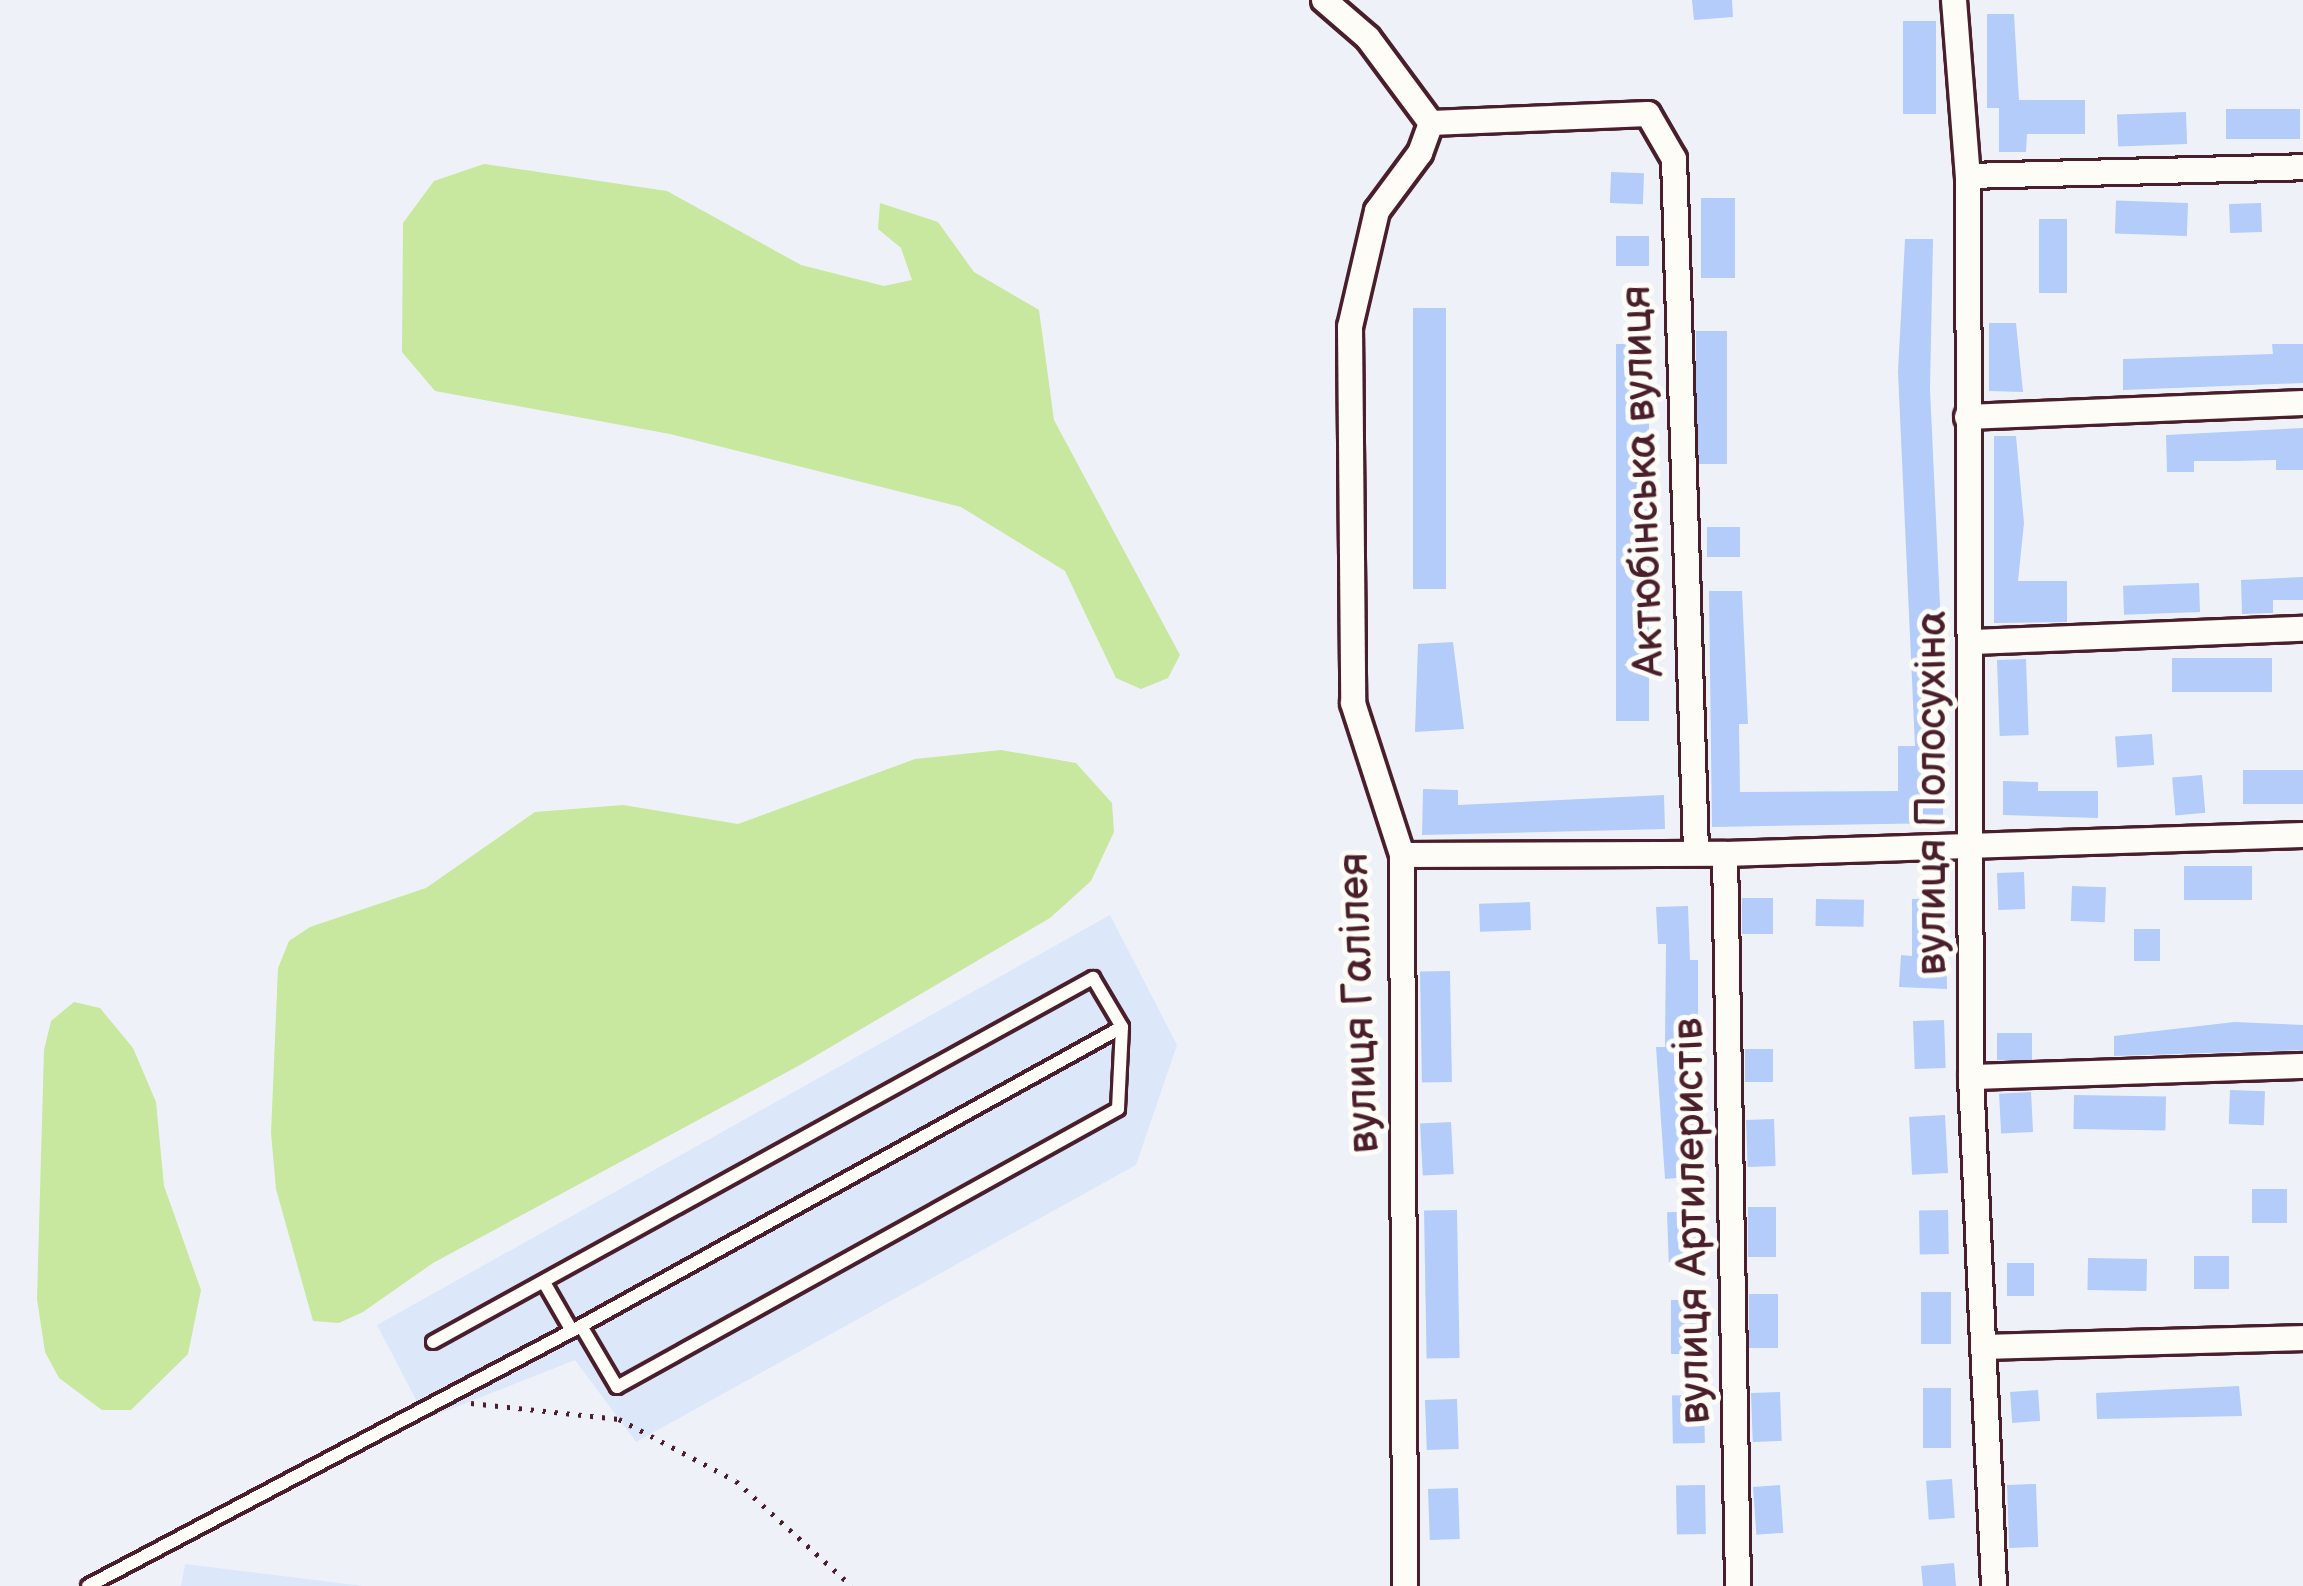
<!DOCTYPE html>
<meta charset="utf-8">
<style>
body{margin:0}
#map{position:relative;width:2303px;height:1586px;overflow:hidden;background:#eef2f8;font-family:"Balsamiq Sans",sans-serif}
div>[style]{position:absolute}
.built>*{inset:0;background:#dce7f9}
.green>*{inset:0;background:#c8e79f}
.building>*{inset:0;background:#b3ccfa;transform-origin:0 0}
.path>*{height:4.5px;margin-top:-2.25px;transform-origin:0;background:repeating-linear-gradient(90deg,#4a1f2b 0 3px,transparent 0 12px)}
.roads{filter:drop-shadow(3px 0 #4a1f2b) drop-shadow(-3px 0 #4a1f2b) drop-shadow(0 3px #4a1f2b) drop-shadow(0 -3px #4a1f2b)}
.service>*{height:12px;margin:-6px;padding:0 6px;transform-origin:6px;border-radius:6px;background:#fdfcf7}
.minor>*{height:24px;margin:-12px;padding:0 12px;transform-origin:12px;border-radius:12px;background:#fdfcf7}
span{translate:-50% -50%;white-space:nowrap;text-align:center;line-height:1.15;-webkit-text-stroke:10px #fdfcf7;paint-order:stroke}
.street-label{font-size:42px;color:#4a1f2b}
</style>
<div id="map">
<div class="built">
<div style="clip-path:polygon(1110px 915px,1177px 1045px,1136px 1165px,636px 1442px,575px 1360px,426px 1419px,377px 1325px)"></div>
<div style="clip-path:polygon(185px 1564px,363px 1586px,181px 1586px)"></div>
</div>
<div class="green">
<div style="clip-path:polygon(484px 164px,667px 191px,801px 265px,884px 286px,912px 280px,901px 248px,878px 229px,880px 203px,938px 222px,974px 272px,1039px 310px,1054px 420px,1180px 655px,1168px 678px,1141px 689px,1116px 678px,1065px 571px,961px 507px,670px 434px,435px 391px,402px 352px,403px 223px,434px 181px)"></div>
<div style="clip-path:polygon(1001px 750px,1076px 763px,1112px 803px,1114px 832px,1091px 881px,1050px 918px,800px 1065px,433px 1263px,363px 1312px,339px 1323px,313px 1321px,276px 1189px,271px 1133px,278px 968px,289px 941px,310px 927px,426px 888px,535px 812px,623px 805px,738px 824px,915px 759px)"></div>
<div style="clip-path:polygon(74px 1002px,100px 1008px,133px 1048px,156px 1102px,164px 1186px,201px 1290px,188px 1354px,131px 1410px,102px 1410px,59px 1378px,45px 1352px,37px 1299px,44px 1050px,51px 1021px)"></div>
</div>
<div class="building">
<div style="clip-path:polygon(1692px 0,1732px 0,1733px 17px,1694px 20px)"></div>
<div style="clip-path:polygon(1987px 14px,2014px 14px,2019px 100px,2085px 100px,2085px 134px,2027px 134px,2026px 152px,1999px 152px,1999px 108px,1987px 108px)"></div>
<div style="left:1903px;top:21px;width:33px;height:93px"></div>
<div style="left:2300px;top:109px;width:30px;height:74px;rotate:90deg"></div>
<div style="left:2186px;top:112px;width:32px;height:69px;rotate:88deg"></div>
<div style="left:1611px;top:172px;width:33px;height:31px;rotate:2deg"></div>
<div style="left:1701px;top:198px;width:34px;height:80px"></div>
<div style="left:2188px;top:203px;width:33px;height:72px;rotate:92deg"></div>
<div style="left:2261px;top:203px;width:29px;height:32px;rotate:88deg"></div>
<div style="left:2039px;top:219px;width:28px;height:74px"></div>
<div style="left:1616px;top:236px;width:33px;height:30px"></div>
<div style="clip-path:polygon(1905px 239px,1933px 239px,1930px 389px,1945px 714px,1932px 715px,1932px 789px,1943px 789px,1943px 823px,1712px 827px,1709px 591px,1742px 591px,1748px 724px,1739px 724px,1740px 792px,1898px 791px,1898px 746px,1915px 746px,1898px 372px)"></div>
<div style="left:1413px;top:308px;width:33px;height:281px"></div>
<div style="clip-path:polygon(1989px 323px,2016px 323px,2023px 392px,1989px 391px)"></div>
<div style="left:1696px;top:331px;width:31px;height:133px"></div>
<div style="left:1616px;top:344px;width:33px;height:377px"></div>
<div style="clip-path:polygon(2272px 344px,2303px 344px,2303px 383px,2123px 390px,2123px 359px,2273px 354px)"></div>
<div style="clip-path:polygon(2303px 428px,2303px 470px,2276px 470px,2276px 460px,2236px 461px,2194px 461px,2194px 472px,2167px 472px,2166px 435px)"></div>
<div style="clip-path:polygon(1994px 436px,2016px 436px,2024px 523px,2018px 581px,2067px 581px,2067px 622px,1994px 623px)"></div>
<div style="left:1707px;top:527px;width:33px;height:30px"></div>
<div style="clip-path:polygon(2303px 577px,2303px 600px,2273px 600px,2273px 613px,2242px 614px,2241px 580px)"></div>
<div style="left:2199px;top:583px;width:29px;height:76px;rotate:88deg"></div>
<div style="clip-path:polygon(1453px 642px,1464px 729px,1415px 732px,1418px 644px)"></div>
<div style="left:2272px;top:658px;width:34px;height:100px;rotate:90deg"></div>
<div style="left:2026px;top:659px;width:76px;height:29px;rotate:88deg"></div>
<div style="left:2152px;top:734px;width:31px;height:37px;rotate:86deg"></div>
<div style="left:2303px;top:770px;width:34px;height:60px;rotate:90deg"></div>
<div style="left:2202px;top:775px;width:38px;height:30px;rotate:85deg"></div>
<div style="clip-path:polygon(2003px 781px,2038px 782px,2038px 791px,2098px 791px,2098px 818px,2003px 815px)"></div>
<div style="clip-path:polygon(1423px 789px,1458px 790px,1458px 805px,1664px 795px,1665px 829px,1422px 835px)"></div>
<div style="left:2184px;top:866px;width:68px;height:34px"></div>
<div style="left:2024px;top:872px;width:37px;height:27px;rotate:88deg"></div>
<div style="left:2072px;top:886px;width:34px;height:35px;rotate:2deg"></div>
<div style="left:1742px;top:898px;width:31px;height:36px"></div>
<div style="clip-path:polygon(1945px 898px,1947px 989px,1899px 987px,1901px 955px,1912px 956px,1912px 899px)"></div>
<div style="left:1816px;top:899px;width:48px;height:27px;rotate:1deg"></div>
<div style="left:1530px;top:902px;width:28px;height:51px;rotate:88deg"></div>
<div style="clip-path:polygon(1688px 906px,1690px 960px,1698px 960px,1698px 1019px,1687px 1019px,1697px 1176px,1665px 1179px,1656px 1047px,1665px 1047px,1666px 944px,1658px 944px,1656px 907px)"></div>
<div style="left:2134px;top:929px;width:26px;height:32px"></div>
<div style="left:1450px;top:971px;width:111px;height:30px;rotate:89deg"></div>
<div style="left:1944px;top:1020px;width:48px;height:31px;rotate:88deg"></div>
<div style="clip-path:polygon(2234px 1022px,2303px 1025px,2303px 1050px,2114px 1056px,2114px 1036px)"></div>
<div style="left:1997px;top:1033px;width:35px;height:27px"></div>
<div style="left:1773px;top:1049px;width:33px;height:28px;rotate:90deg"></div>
<div style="left:2230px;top:1090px;width:35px;height:34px;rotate:2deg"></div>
<div style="left:2031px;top:1092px;width:40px;height:32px;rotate:87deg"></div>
<div style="left:2074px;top:1095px;width:92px;height:34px;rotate:1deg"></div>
<div style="left:1945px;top:1115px;width:58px;height:36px;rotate:87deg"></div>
<div style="left:1774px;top:1119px;width:47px;height:28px;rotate:88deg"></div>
<div style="left:1451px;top:1122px;width:52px;height:31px;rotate:87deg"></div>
<div style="left:2252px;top:1189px;width:35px;height:34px"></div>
<div style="left:1748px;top:1207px;width:28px;height:50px"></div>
<div style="left:1457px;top:1210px;width:148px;height:33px;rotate:89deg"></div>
<div style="left:1948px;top:1210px;width:44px;height:29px;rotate:89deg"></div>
<div style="left:1700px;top:1211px;width:51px;height:33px;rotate:88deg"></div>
<div style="left:2194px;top:1256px;width:35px;height:33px"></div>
<div style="left:2088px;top:1258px;width:59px;height:32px;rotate:1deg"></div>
<div style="left:2034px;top:1263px;width:33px;height:27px;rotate:90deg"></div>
<div style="left:1921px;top:1292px;width:30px;height:52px"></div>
<div style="left:1749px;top:1294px;width:29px;height:54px"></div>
<div style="left:1671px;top:1300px;width:31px;height:54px"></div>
<div style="clip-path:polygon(2239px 1386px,2242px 1416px,2097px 1419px,2096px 1393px)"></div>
<div style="left:1923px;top:1388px;width:28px;height:60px"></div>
<div style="left:2038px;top:1390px;width:31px;height:28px;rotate:86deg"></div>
<div style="left:1780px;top:1392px;width:49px;height:29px;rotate:88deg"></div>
<div style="left:1704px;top:1395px;width:48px;height:32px;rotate:89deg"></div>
<div style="left:1457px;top:1399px;width:50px;height:32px;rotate:88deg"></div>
<div style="left:1952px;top:1479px;width:39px;height:26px;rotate:86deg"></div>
<div style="left:2036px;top:1484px;width:63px;height:29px;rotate:88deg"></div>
<div style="left:1705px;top:1485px;width:49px;height:29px;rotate:89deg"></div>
<div style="left:1780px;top:1485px;width:48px;height:27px;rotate:86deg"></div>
<div style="left:1458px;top:1488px;width:51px;height:30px;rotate:88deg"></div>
<div style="left:1954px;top:1563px;width:23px;height:33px;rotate:85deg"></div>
</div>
<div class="path">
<div style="left:471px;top:1403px;width:149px;rotate:6.2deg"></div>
<div style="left:619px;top:1419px;width:132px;rotate:27.9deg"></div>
<div style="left:736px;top:1481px;width:156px;rotate:42.2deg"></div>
</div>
<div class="roads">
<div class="service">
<div style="left:545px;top:1284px;width:54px;rotate:60.1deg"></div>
<div style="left:433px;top:1342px;width:754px;rotate:-28.88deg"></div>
<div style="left:1093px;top:978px;width:57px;rotate:59.4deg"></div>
<div style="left:1122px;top:1027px;width:82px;rotate:92.8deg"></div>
<div style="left:1118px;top:1109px;width:573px;rotate:150.97deg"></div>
<div style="left:617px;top:1387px;width:71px;rotate:-120.5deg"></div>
<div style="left:88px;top:1586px;width:557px;rotate:-27.81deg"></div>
<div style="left:581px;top:1326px;width:618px;rotate:-28.93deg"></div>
</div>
<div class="minor">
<div style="left:1324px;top:0;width:58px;rotate:40.8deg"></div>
<div style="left:1368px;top:38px;width:106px;rotate:53.5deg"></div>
<div style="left:1431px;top:123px;width:32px;rotate:110deg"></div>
<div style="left:1420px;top:153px;width:72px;rotate:126.6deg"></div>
<div style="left:1377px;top:211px;width:119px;rotate:103.1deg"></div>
<div style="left:1350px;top:327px;width:376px;rotate:89.5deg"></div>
<div style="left:1353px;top:703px;width:160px;rotate:72.1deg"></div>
<div style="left:1402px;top:855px;width:731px;rotate:89.76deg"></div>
<div style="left:1954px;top:0;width:177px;rotate:85.5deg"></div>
<div style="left:1968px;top:176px;width:901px;rotate:89.81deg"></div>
<div style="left:1971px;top:1077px;width:510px;rotate:87.41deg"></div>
<div style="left:1431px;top:123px;width:217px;rotate:-2.4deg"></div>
<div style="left:1648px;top:114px;width:52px;rotate:60deg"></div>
<div style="left:1674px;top:159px;width:694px;rotate:88.18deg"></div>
<div style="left:1968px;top:176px;width:335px;rotate:-1.5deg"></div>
<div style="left:1967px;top:417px;width:336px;rotate:-2.4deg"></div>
<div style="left:1973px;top:642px;width:330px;rotate:-2.3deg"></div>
<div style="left:1725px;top:854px;width:732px;rotate:88.98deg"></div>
<div style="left:1402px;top:855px;width:323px;rotate:-0.2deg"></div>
<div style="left:1725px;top:854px;width:578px;rotate:-1.88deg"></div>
<div style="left:1971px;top:1077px;width:332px;rotate:-1.9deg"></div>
<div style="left:1986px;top:1347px;width:317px;rotate:-1.6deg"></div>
</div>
</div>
<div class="street-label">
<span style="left:1644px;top:481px;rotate:-92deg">Актюбінська вулиця</span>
<span style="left:1933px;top:793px;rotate:-90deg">вулиця Полосухіна</span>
<span style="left:1360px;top:1003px;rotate:-92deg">вулиця Галілея</span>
<span style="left:1693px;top:1221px;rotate:-91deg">вулиця Артилеристів</span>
</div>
</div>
